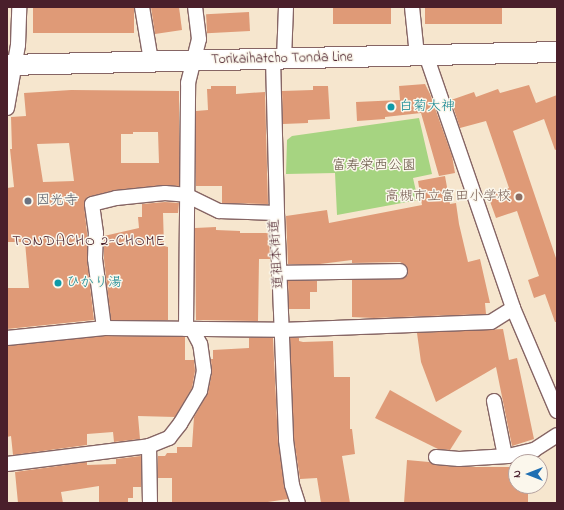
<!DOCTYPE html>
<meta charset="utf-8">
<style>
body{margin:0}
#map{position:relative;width:564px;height:510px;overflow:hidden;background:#f6e6ce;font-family:"Indie Flower","Klee One",sans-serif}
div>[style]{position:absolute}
.green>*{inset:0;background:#a6d481}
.building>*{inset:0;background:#df9a77;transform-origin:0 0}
.roads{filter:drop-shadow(1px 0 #866564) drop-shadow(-1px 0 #866564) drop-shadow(0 1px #866564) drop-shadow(0 -1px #866564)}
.street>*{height:14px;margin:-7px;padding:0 7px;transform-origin:7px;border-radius:7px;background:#fff}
.secondary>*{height:20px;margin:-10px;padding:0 10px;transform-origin:10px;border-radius:10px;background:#fff}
.dots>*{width:11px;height:11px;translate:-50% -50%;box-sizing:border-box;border:2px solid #fbf7ec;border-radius:50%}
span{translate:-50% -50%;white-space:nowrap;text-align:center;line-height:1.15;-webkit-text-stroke:3px #fbf7ec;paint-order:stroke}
.street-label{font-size:14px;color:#4a1f2b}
.culture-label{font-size:14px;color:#0d838f}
.left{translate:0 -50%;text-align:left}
.park-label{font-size:14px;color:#665545}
.education-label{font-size:14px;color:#785e54}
.right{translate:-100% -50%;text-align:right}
.worship-label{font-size:14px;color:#5b616d}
.neighbourhood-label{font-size:15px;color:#4a1f2b;letter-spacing:1px}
.frame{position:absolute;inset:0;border:8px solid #4a1f2b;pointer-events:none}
.north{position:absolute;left:508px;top:454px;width:40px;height:40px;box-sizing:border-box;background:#fbf7ec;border:1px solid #b4a19f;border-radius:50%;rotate:270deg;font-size:11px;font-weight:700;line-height:16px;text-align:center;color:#4a1f2b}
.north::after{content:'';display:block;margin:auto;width:14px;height:18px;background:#1f6fb2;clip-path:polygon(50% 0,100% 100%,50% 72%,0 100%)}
</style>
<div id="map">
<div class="green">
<div style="clip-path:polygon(419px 118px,432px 174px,413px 178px,418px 200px,337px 215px,335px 173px,286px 174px,287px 140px,292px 136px)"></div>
</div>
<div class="building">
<div style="left:33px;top:7px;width:101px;height:26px"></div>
<div style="clip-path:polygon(151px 7px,179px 7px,182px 30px,155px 34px)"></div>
<div style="left:333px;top:7px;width:58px;height:17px"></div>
<div style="left:425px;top:7px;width:77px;height:17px"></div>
<div style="left:249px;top:12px;width:19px;height:43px;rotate:87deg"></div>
<div style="clip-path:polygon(425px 84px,430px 94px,452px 156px,455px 173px,439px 176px,421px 113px,385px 117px,385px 119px,357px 121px,356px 102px,400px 100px,399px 86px)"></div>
<div style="clip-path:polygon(529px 85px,536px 103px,557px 95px,557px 149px,555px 150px,544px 119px,513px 131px,557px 261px,557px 322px,555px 322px,545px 294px,534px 298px,528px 280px,539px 276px,517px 211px,496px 218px,488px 196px,509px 188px,486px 121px,460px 128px,451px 100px,474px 92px,476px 97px,498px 89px,500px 93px)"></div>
<div style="clip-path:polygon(211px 86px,236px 86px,236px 94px,265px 92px,268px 204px,222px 203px,222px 186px,196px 186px,196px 111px,208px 110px,207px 89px,211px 89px)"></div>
<div style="clip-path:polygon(313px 86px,328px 86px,330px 119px,308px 120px,308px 123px,283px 124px,282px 91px,313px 90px)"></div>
<div style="clip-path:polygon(evenodd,71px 90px,179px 91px,179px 186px,164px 185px,115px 190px,87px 197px,84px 205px,87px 233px,87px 260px,94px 320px,7px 329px,7px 288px,29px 288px,25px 242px,7px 242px,7px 188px,14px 187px,10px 149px,12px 149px,11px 117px,26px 116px,24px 93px,71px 90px,133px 132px,158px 132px,159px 163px,121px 163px,121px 134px,133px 134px,133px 132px,71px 90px,69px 143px,74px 181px,43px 182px,37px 144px,69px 143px)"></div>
<div style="clip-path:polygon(445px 176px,450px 204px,456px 203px,459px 224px,468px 262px,480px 259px,490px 303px,485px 303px,486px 314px,374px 318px,352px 317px,352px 280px,401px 279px,408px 275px,407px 266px,400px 262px,352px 263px,352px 260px,320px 264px,288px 264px,286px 216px,327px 210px,329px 223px,422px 205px,418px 181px)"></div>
<div style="clip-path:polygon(165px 202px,179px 203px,178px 213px,163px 213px,164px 246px,168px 247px,168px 320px,111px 320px,104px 259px,104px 236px,139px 228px,138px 217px,142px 217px,142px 204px)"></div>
<div style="clip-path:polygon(216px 227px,216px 230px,240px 231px,240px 233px,269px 233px,270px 259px,259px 259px,258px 321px,196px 320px,195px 228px)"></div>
<div style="clip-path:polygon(288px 281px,317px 281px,317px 292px,310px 292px,310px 309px,289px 309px)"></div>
<div style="clip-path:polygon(503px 329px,509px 360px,517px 358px,534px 439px,512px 446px,496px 367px,436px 402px,421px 362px,417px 333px)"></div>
<div style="clip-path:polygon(104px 336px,185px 337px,185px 360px,194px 360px,195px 371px,192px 388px,175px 417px,138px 416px,140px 439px,114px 442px,113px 432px,87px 434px,87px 445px,13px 455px,11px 436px,7px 437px,7px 346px)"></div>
<div style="clip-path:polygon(249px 338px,273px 338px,278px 441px,284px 486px,288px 499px,261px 503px,172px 503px,172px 478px,158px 478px,158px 456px,165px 456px,167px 453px,177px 453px,177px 447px,192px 447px,194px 417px,208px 393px,212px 372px,211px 359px,213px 359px,213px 350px,249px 348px)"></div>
<div style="clip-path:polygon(290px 338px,299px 338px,299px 341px,303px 342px,333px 341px,334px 377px,350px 377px,350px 429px,352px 429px,355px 454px,342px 456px,350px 503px,321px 503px,317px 478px,300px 479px,294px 439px)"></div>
<div style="clip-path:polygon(390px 390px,462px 431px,450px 450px,438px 449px,375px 418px)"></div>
<div style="clip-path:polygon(141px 456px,141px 487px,133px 487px,133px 498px,128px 498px,128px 503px,99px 503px,99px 486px,61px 492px,63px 503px,18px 503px,15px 472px,87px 462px,87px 465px,116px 464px,116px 459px)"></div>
<div style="clip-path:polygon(407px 460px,429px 462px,435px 465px,458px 467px,516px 467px,516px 486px,528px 486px,528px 503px,404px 503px)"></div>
</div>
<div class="roads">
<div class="street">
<div style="left:142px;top:7px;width:55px;rotate:80.5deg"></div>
<div style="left:412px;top:7px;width:48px;rotate:84.1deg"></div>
<div style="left:426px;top:55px;width:268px;rotate:71deg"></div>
<div style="left:513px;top:308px;width:112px;rotate:66.9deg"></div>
<div style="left:273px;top:59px;width:154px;rotate:88.5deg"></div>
<div style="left:284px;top:59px;width:52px;rotate:-87.8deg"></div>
<div style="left:7px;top:108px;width:64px;rotate:-80.1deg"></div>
<div style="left:18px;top:45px;width:38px;rotate:-88deg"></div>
<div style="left:279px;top:273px;width:121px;rotate:-0.9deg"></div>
<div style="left:104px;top:328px;width:70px;rotate:-97.4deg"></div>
<div style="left:95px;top:259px;width:26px;rotate:-88deg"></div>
<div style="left:96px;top:233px;width:29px;rotate:-98deg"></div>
<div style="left:92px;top:204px;width:25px;rotate:-14deg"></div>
<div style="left:116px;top:198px;width:49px;rotate:-5.8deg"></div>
<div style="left:165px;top:193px;width:21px;rotate:5deg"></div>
<div style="left:186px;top:195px;width:37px;rotate:26deg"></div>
<div style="left:219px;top:211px;width:58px;rotate:2deg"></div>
<div style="left:277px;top:213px;width:227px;rotate:87.7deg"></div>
<div style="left:286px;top:440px;width:45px;rotate:82.4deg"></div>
<div style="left:292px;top:485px;width:19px;rotate:72deg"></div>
<div style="left:186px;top:329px;width:246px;rotate:-89.5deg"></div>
<div style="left:188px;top:83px;width:45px;rotate:-76deg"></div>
<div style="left:199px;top:39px;width:32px;rotate:-97deg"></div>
<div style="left:7px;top:338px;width:98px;rotate:-5.9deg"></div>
<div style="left:104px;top:328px;width:177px;rotate:0.6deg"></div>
<div style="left:281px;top:330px;width:210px;rotate:-2.2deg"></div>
<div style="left:491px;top:322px;width:26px;rotate:-32deg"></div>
<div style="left:494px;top:401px;width:56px;rotate:78.7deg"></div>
<div style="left:149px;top:446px;width:57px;rotate:89deg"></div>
<div style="left:436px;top:457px;width:23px;rotate:5deg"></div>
<div style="left:459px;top:459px;width:49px;rotate:-3.5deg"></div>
<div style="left:508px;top:456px;width:27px;rotate:-13deg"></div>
<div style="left:534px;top:450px;width:27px;rotate:-33deg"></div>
<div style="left:7px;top:464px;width:143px;rotate:-7.2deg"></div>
<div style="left:149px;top:446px;width:22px;rotate:-22deg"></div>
<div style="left:169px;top:438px;width:18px;rotate:-52deg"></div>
<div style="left:180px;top:424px;width:39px;rotate:-59deg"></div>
<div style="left:200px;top:391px;width:20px;rotate:-79deg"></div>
<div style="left:204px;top:371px;width:27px;rotate:-98deg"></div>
<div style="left:200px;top:344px;width:17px;rotate:-118deg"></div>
</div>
<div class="secondary">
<div style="left:7px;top:65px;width:550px;rotate:-1.35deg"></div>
</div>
</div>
<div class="dots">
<div style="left:391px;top:107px;background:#0f9aa8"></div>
<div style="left:519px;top:197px;background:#8d6e63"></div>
<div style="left:28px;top:201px;background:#6b7280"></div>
<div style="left:58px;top:283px;background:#0f9aa8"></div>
</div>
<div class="street-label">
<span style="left:282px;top:59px;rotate:-1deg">Torikaihatcho Tonda Line</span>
<span style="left:277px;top:254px;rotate:-94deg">道祖本街道</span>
</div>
<div class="culture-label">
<span class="left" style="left:399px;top:107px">白菊大神</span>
<span class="left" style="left:66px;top:283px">ひかり湯</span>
</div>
<div class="park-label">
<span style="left:374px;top:166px">富寿栄西公園</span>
</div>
<div class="education-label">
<span class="right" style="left:511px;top:197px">高槻市立富田小学校</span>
</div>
<div class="worship-label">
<span class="left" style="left:36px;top:201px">因光寺</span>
</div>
<div class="neighbourhood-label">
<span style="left:89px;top:242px">TONDACHO 2-CHOME</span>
</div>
<div class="frame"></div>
<div class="north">N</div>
</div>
